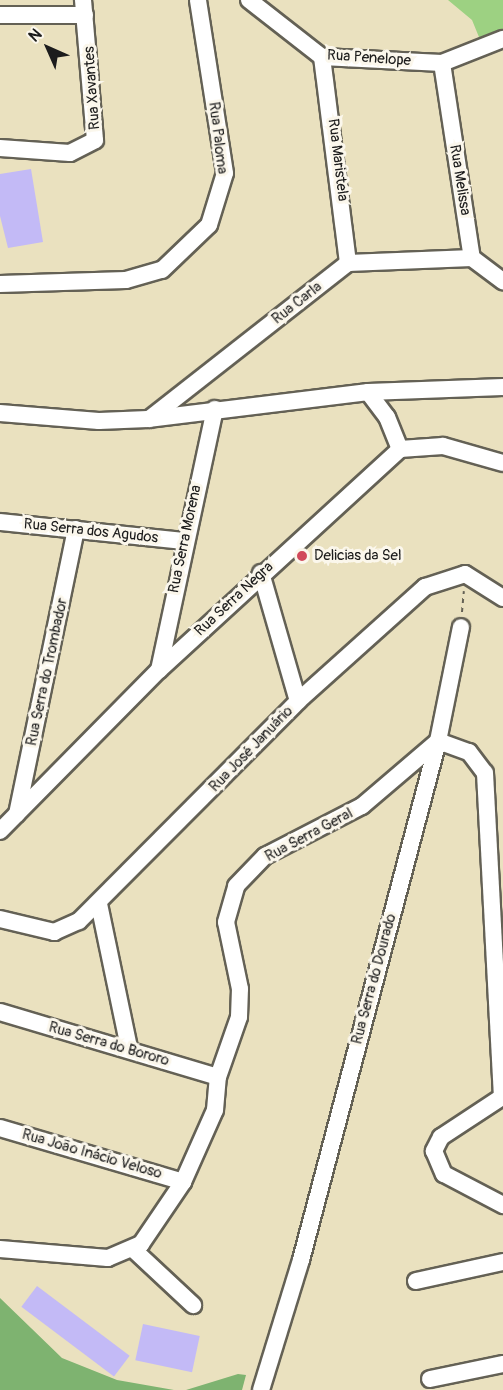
<!DOCTYPE html>
<meta charset="utf-8">
<style>
body{margin:0}
#map{position:relative;width:503px;height:1390px;overflow:hidden;background:#eae1bf;font-family:Pangolin,sans-serif}
div>[style]{position:absolute}
.green>*{inset:0;background:#9dd182}
.forest>*{inset:0;background:#7eb370}
.building>*{inset:0;background:#c3baf6;transform-origin:0 0}
.path>*{height:2px;margin-top:-1px;transform-origin:0;background:repeating-linear-gradient(90deg,#646155 0 4.5px,transparent 0 9px)}
.roads{filter:drop-shadow(2px 0 #646155) drop-shadow(-2px 0 #646155) drop-shadow(0 2px #646155) drop-shadow(0 -2px #646155)}
.minor>*{height:16px;margin:-8px;padding:0 8px;transform-origin:8px;border-radius:8px;background:#fff}
.dots>*{width:16px;height:16px;translate:-50% -50%;box-sizing:border-box;border:3px solid #fbf7ec;border-radius:50%}
span{translate:-50% -50%;white-space:nowrap;text-align:center;line-height:1.15;-webkit-text-stroke:6px #fbf7ec;paint-order:stroke}
.street-label{font-size:15px;color:#1c1c1c}
.poi-label{font-size:15px;color:#1c1c1c}
.left{translate:0 -50%;text-align:left}
.north{position:absolute;left:18px;top:18px;width:60px;height:60px;-webkit-text-stroke:4px #fbf7ec;paint-order:stroke;rotate:315deg;font-size:16px;font-weight:700;line-height:24px;text-align:center;color:#1c1c1c}
.north::after{content:'';display:block;margin:auto;width:21px;height:27px;background:#1c1c1c;clip-path:polygon(50% 0,100% 100%,50% 72%,0 100%)}
</style>
<div id="map">
<div class="green">
<div style="clip-path:polygon(448px 0,503px 0,503px 29px,481px 42px,472px 20px)"></div>
</div>
<div class="forest">
<div style="clip-path:polygon(0 1298px,62px 1358px,117px 1380px,174px 1390px,0 1390px)"></div>
<div style="clip-path:polygon(238px 1374px,246px 1375px,242px 1390px,186px 1390px)"></div>
</div>
<div class="building">
<div style="clip-path:polygon(31px 169px,43px 242px,8px 248px,0 216px,0 174px)"></div>
<div style="left:37px;top:1286px;width:116px;height:26px;rotate:37deg"></div>
<div style="left:143px;top:1324px;width:58px;height:37px;rotate:12deg"></div>
</div>
<div class="path">
<div style="left:462px;top:612px;width:21px;rotate:-85deg"></div>
</div>
<div class="roads">
<div class="minor">
<div style="left:249px;top:0;width:93px;rotate:38deg"></div>
<div style="left:322px;top:57px;width:120px;rotate:2.9deg"></div>
<div style="left:442px;top:63px;width:66px;rotate:-21.5deg"></div>
<div style="left:0;top:15px;width:85px"></div>
<div style="left:322px;top:57px;width:208px;rotate:82.8deg"></div>
<div style="left:442px;top:63px;width:197px;rotate:81.3deg"></div>
<div style="left:0;top:148px;width:70px;rotate:4.1deg"></div>
<div style="left:70px;top:153px;width:28px;rotate:-27deg"></div>
<div style="left:95px;top:140px;width:141px;rotate:-94.9deg"></div>
<div style="left:0;top:284px;width:126px;rotate:-1.8deg"></div>
<div style="left:126px;top:280px;width:37px;rotate:-16deg"></div>
<div style="left:162px;top:270px;width:65px;rotate:-43.8deg"></div>
<div style="left:209px;top:225px;width:54px;rotate:-72.9deg"></div>
<div style="left:225px;top:173px;width:175px;rotate:-98.9deg"></div>
<div style="left:368px;top:392px;width:31px;rotate:53deg"></div>
<div style="left:387px;top:417px;width:35px;rotate:68deg"></div>
<div style="left:0;top:413px;width:99px;rotate:4.6deg"></div>
<div style="left:99px;top:421px;width:49px;rotate:-2.3deg"></div>
<div style="left:148px;top:419px;width:222px;rotate:-7deg"></div>
<div style="left:368px;top:392px;width:135px;rotate:-2.1deg"></div>
<div style="left:149px;top:419px;width:253px;rotate:-38.1deg"></div>
<div style="left:348px;top:263px;width:124px;rotate:-2.3deg"></div>
<div style="left:472px;top:258px;width:39px;rotate:37deg"></div>
<div style="left:0;top:522px;width:184px;rotate:5.9deg"></div>
<div style="left:261px;top:573px;width:133px;rotate:73.9deg"></div>
<div style="left:159px;top:670px;width:267px;rotate:-77.9deg"></div>
<div style="left:438px;top:741px;width:33px;rotate:20deg"></div>
<div style="left:469px;top:752px;width:26px;rotate:53deg"></div>
<div style="left:485px;top:773px;width:324px;rotate:87deg"></div>
<div style="left:17px;top:814px;width:291px;rotate:-78.3deg"></div>
<div style="left:0;top:831px;width:226px;rotate:-45.4deg"></div>
<div style="left:159px;top:670px;width:327px;rotate:-42.5deg"></div>
<div style="left:400px;top:449px;width:43px;rotate:-4deg"></div>
<div style="left:443px;top:446px;width:62px;rotate:15.8deg"></div>
<div style="left:99px;top:904px;width:147px;rotate:78.2deg"></div>
<div style="left:0;top:919px;width:56px;rotate:13.5deg"></div>
<div style="left:54px;top:932px;width:27px;rotate:-24deg"></div>
<div style="left:79px;top:921px;width:310px;rotate:-45.1deg"></div>
<div style="left:298px;top:701px;width:171px;rotate:-41.9deg"></div>
<div style="left:425px;top:587px;width:42px;rotate:-18deg"></div>
<div style="left:465px;top:574px;width:45px;rotate:32.3deg"></div>
<div style="left:0;top:1012px;width:227px;rotate:16.6deg"></div>
<div style="left:502px;top:1097px;width:73px;rotate:146.7deg"></div>
<div style="left:441px;top:1137px;width:16px;rotate:117deg"></div>
<div style="left:434px;top:1151px;width:25px;rotate:67deg"></div>
<div style="left:444px;top:1174px;width:67px;rotate:27.7deg"></div>
<div style="left:0;top:1128px;width:191px;rotate:16.4deg"></div>
<div style="left:0;top:1249px;width:108px;rotate:4.8deg"></div>
<div style="left:108px;top:1258px;width:36px;rotate:-23deg"></div>
<div style="left:141px;top:1244px;width:75px;rotate:-55.9deg"></div>
<div style="left:183px;top:1182px;width:79px;rotate:-66deg"></div>
<div style="left:215px;top:1110px;width:33px;rotate:-85deg"></div>
<div style="left:218px;top:1077px;width:64px;rotate:-70.7deg"></div>
<div style="left:239px;top:1017px;width:28px;rotate:-88deg"></div>
<div style="left:240px;top:989px;width:68px;rotate:-101.8deg"></div>
<div style="left:226px;top:922px;width:37px;rotate:-74deg"></div>
<div style="left:236px;top:886px;width:42px;rotate:-46deg"></div>
<div style="left:265px;top:856px;width:109px;rotate:-27.3deg"></div>
<div style="left:362px;top:806px;width:100px;rotate:-40.5deg"></div>
<div style="left:134px;top:1250px;width:81px;rotate:43deg"></div>
<div style="left:416px;top:1281px;width:89px;rotate:-12.3deg"></div>
<div style="left:430px;top:1379px;width:75px;rotate:-11.6deg"></div>
<div style="left:261px;top:1390px;width:136px;rotate:-72.9deg"></div>
<div style="left:301px;top:1260px;width:537px;rotate:-75.21deg"></div>
<div style="left:438px;top:741px;width:116px;rotate:-78.6deg"></div>
</div>
</div>
<div class="dots">
<div style="left:302px;top:556px;background:#d1495b"></div>
</div>
<div class="street-label">
<span style="left:369px;top:58px;rotate:4deg">Rua Penelope</span>
<span style="left:92px;top:88px;rotate:-94deg">Rua Xavantes</span>
<span style="left:218px;top:138px;rotate:83deg">Rua Paloma</span>
<span style="left:338px;top:160px;rotate:83deg">Rua Maristela</span>
<span style="left:460px;top:180px;rotate:81deg">Rua Melissa</span>
<span style="left:297px;top:303px;rotate:-38deg">Rua Carla</span>
<span style="left:91px;top:531px;rotate:6deg">Rua Serra dos Agudos</span>
<span style="left:185px;top:539px;rotate:-78deg">Rua Serra Morena</span>
<span style="left:234px;top:599px;rotate:-43deg">Rua Serra Negra</span>
<span style="left:47px;top:672px;rotate:-78deg">Rua Serra do Trombador</span>
<span style="left:251px;top:749px;rotate:-46deg">Rua José Januário</span>
<span style="left:309px;top:835px;rotate:-28deg">Rua Serra Geral</span>
<span style="left:374px;top:979px;rotate:-75deg">Rua Serra do Dourado</span>
<span style="left:109px;top:1044px;rotate:16deg">Rua Serra do Bororo</span>
<span style="left:92px;top:1154px;rotate:16deg">Rua João Inácio Veloso</span>
</div>
<div class="poi-label">
<span class="left" style="left:314px;top:556px">Delicias da Sel</span>
</div>
<div class="north">N</div>
</div>
